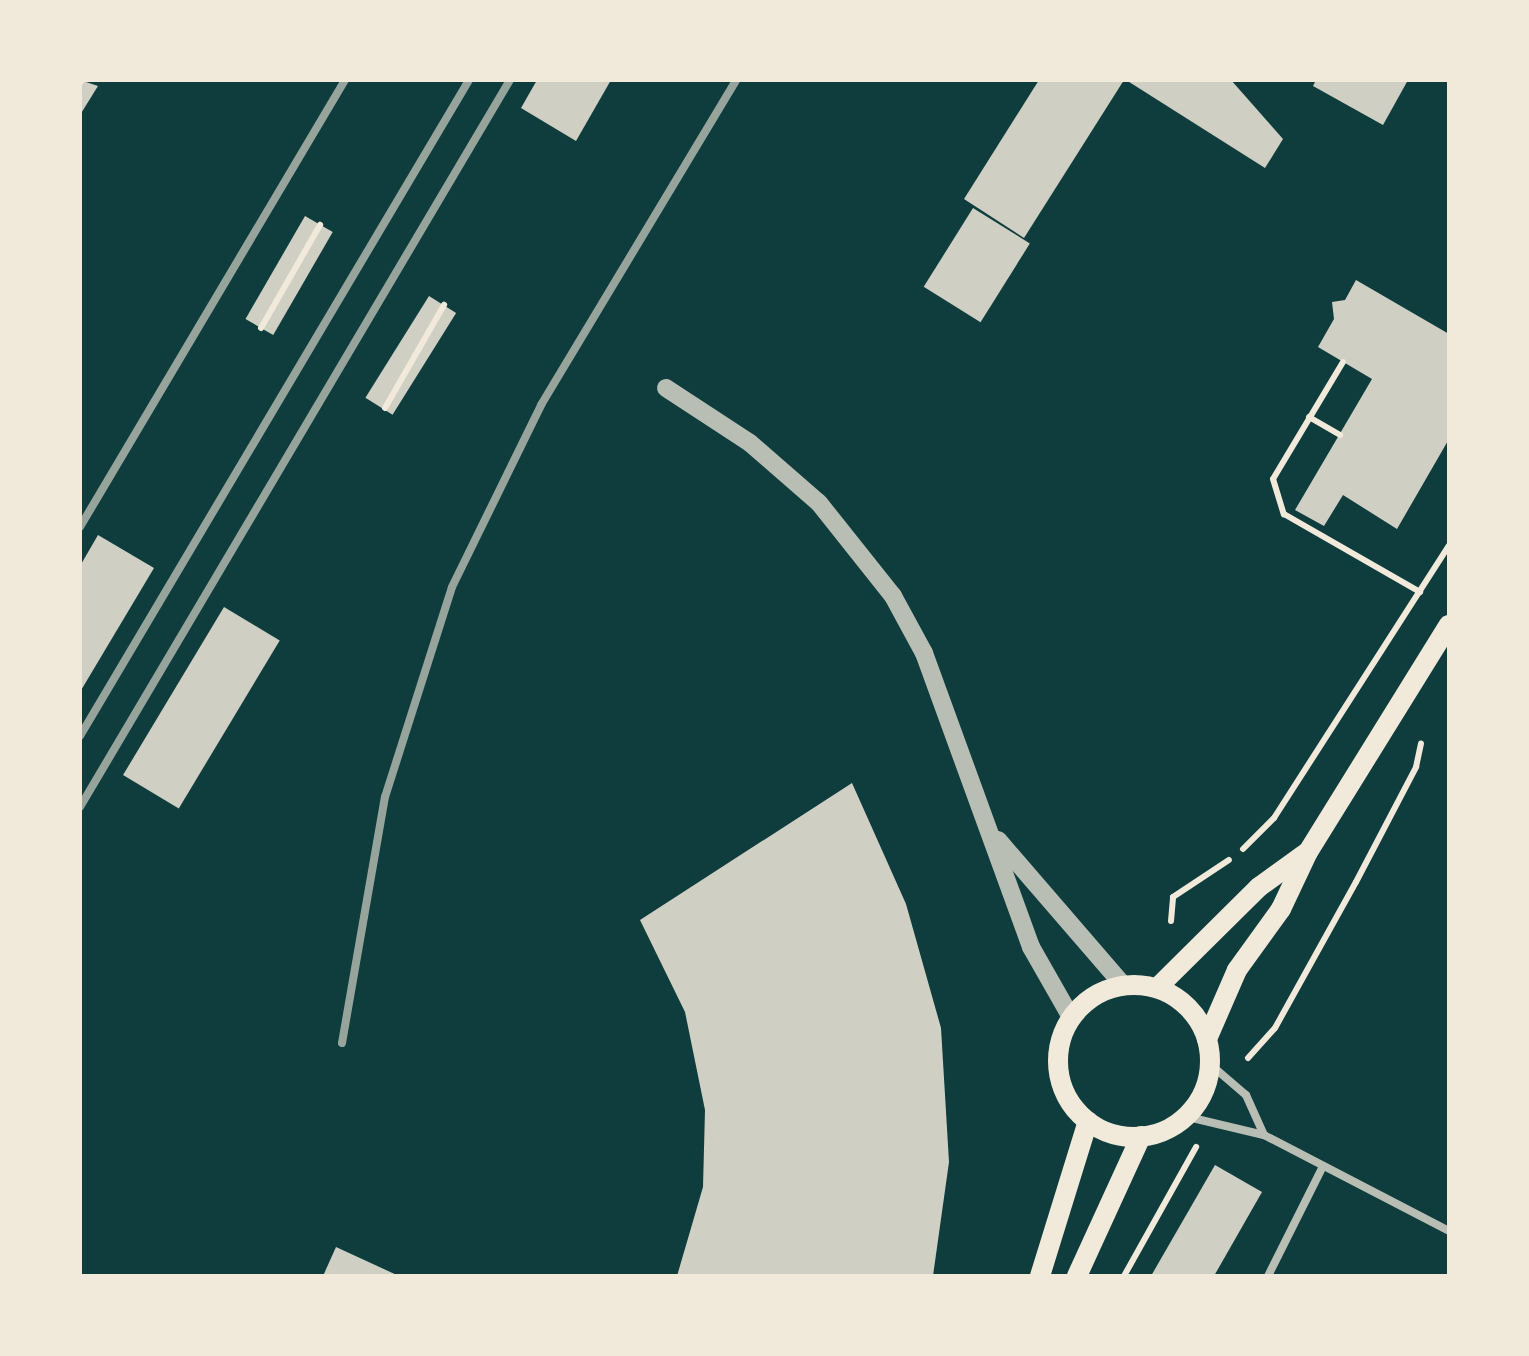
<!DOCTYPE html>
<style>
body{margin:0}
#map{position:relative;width:1529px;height:1356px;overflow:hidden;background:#0f3d3e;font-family:"Golos Text",sans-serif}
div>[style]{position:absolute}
.building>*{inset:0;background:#cfcfc3;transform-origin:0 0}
.path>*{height:6px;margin:-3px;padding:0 3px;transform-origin:3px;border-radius:3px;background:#f1e9da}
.service>*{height:8px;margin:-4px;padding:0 4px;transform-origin:4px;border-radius:4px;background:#b8beb3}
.tertiary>*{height:18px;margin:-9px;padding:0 9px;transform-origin:9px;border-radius:9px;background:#b8beb3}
.secondary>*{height:20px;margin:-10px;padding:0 10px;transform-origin:10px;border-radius:10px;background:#f1e9da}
.secondary>.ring{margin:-10px;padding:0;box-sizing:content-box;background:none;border:20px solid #f1e9da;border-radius:50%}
.rail>*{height:8px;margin:-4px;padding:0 4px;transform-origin:4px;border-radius:4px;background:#97a49c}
span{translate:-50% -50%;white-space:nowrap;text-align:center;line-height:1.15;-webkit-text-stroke:8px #f1e9da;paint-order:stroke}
.frame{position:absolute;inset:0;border:82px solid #f1e9da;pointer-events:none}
</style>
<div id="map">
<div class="building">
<div style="clip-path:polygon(80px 80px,98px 86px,80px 115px)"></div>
<div style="clip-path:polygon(537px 80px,611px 80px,576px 141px,521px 108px)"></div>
<div style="clip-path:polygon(1039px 80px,1124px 80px,1024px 238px,964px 199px)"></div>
<div style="clip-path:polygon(1126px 80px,1231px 80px,1283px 139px,1265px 168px)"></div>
<div style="clip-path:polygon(1316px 80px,1408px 80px,1383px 125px,1313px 86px)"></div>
<div style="left:973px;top:208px;width:67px;height:93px;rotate:32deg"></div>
<div style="left:305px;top:216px;width:32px;height:119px;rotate:30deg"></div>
<div style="clip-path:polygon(1356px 280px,1449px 334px,1449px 439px,1397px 529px,1343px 495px,1324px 526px,1295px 510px,1372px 379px,1318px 347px,1334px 319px,1332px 302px,1345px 300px)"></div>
<div style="left:429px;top:296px;width:32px;height:120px;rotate:32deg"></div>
<div style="clip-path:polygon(98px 535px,154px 568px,80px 692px,80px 566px)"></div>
<div style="left:224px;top:607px;width:65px;height:196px;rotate:31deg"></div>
<div style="clip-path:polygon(852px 783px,906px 904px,941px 1028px,949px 1162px,933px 1276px,677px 1276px,703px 1187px,705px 1110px,685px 1012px,640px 920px)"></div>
<div style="clip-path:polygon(1215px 1165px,1262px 1192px,1214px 1276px,1151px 1276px)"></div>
<div style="clip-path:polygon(336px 1247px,399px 1276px,323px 1276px)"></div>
</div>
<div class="path">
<div style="left:80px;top:83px;width:4px;rotate:-56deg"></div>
<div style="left:261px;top:328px;width:119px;rotate:-60.2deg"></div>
<div style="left:1343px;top:362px;width:136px;rotate:120.9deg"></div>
<div style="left:1273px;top:479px;width:37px;rotate:73deg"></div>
<div style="left:1284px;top:514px;width:157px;rotate:29.8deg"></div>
<div style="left:385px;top:408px;width:119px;rotate:-60.2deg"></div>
<div style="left:1309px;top:417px;width:36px;rotate:30deg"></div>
<div style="left:1243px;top:849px;width:44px;rotate:-45deg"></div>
<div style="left:1274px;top:818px;width:324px;rotate:-57.3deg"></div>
<div style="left:1171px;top:921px;width:24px;rotate:-85deg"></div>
<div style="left:1173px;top:897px;width:67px;rotate:-33.5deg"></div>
<div style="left:1248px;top:1058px;width:40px;rotate:-48deg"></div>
<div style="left:1275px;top:1028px;width:167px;rotate:-61deg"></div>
<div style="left:1356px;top:882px;width:130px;rotate:-62.4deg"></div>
<div style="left:1416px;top:767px;width:24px;rotate:-78deg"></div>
<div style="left:1124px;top:1276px;width:148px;rotate:-60.8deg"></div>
</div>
<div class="service">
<div style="left:1211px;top:1065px;width:46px;rotate:40.6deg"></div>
<div style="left:1246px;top:1095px;width:44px;rotate:65.8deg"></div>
<div style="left:1184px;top:1116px;width:82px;rotate:13.4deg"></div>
<div style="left:1264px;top:1135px;width:208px;rotate:27.4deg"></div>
<div style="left:1268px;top:1276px;width:123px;rotate:-63.4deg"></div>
</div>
<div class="tertiary">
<div style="left:666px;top:388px;width:100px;rotate:33.2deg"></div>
<div style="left:750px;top:443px;width:91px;rotate:41deg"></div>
<div style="left:819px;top:503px;width:119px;rotate:51.5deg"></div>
<div style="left:893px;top:596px;width:65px;rotate:61.5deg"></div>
<div style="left:924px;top:653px;width:313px;rotate:70deg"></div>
<div style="left:1031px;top:947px;width:81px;rotate:60.3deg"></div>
<div style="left:998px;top:840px;width:191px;rotate:49.2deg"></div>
</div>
<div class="secondary">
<div class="ring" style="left:1058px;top:985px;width:132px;height:132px"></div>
<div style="left:1157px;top:988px;width:144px;rotate:-44.7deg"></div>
<div style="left:1259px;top:887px;width:58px;rotate:-35.9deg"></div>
<div style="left:1207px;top:1039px;width:75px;rotate:-66.5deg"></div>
<div style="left:1237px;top:970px;width:75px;rotate:-54.2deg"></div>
<div style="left:1281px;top:909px;width:63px;rotate:-64.7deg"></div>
<div style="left:1308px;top:852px;width:267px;rotate:-58.2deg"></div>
<div style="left:1040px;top:1276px;width:162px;rotate:-72.8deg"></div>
<div style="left:1077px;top:1276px;width:154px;rotate:-65.4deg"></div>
</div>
<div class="rail">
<div style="left:80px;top:527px;width:520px;rotate:-59.34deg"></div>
<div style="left:80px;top:736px;width:763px;rotate:-59.33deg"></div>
<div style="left:80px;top:807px;width:845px;rotate:-59.4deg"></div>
<div style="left:342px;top:1043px;width:250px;rotate:-80.1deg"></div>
<div style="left:385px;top:797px;width:220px;rotate:-72.3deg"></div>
<div style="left:452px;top:587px;width:203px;rotate:-63.9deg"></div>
<div style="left:541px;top:405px;width:379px;rotate:-59deg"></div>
</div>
<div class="frame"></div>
</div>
